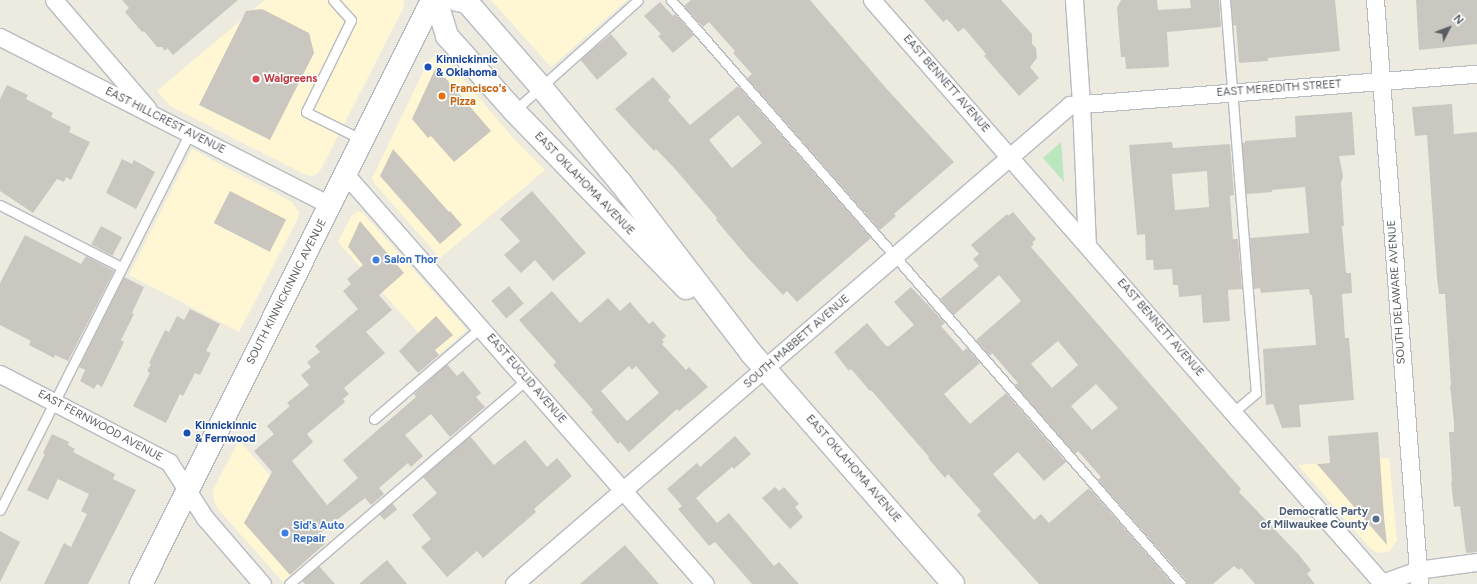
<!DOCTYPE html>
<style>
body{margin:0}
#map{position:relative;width:1477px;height:584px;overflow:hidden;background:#edebe0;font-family:Figtree,sans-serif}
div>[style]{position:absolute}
.commercial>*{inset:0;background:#fff7d3}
.green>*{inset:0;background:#bbe6be}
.building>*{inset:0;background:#cac7c0;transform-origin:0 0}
.roads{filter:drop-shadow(1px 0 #b8bbc0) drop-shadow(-1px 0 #b8bbc0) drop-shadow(0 1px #b8bbc0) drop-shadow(0 -1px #b8bbc0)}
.lane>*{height:9px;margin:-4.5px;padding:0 4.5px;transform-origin:4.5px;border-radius:4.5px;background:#fff}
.street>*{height:17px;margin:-8.5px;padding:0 8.5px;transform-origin:8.5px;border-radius:8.5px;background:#fff}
.secondary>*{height:22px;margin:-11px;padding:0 11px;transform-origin:11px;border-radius:11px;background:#fff}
.dots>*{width:11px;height:11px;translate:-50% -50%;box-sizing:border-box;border:2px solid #fff;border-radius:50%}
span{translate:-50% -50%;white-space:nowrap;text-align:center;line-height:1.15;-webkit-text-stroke:3px #fff;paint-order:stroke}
.transit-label{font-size:11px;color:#164399;font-weight:700}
.left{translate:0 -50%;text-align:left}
.health-label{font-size:11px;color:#be3a42;font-weight:700}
.street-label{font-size:11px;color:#595d62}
.food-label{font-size:11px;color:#c56008;font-weight:700}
.shop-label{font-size:11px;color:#366cbe;font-weight:700}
.service-label{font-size:11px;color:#4e5e75;font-weight:700}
.right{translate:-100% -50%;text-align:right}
.north{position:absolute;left:1429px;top:8px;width:40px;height:40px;-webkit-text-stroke:3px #fff;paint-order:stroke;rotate:48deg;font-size:11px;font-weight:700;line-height:16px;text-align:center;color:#595d62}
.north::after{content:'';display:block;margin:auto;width:14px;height:18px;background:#595d62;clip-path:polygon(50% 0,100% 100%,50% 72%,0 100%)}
</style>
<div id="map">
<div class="commercial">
<div style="clip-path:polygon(265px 0,404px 0,403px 9px,321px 169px,317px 174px,312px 176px,306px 175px,170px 106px,157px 91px)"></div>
<div style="clip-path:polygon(491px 0,627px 0,551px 67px)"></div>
<div style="clip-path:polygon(438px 56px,445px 58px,514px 139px,545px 170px,440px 258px,375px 184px,372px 178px,427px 64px,432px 57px)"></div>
<div style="clip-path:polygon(192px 149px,292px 202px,299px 212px,298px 218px,239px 332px,129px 275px)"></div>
<div style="clip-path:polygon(358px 211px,363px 213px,467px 330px,438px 355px,338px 242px,352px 215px)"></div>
<div style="clip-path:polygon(239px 440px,328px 542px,283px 582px,218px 509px,214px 501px,213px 490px)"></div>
<div style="clip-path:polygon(1389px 458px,1397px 540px,1390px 551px,1381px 553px,1376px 552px,1371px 549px,1298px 465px)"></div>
</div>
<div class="green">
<div style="clip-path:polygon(1061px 142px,1064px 182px,1043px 158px)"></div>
</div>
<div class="building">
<div style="clip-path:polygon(122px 0,238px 0,173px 55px,167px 48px,165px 51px,162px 47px,157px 47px,144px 31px,142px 32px,125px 12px,129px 8px)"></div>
<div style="clip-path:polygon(691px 0,810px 0,885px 87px,954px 162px,894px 214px,896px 216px,880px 230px,747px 78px,752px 74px,733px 53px,735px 51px,709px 22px,703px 27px,684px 6px)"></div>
<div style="clip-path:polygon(924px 0,1001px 0,1032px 34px,1032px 44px,1036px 48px,1037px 58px,1030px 67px,1039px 78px,1019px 96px,984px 56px,986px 54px,964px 28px,958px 32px,947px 19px,943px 22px)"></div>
<div style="clip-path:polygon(1121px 0,1157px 0,1158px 10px,1191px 8px,1190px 0,1219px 0,1221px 27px,1167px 32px,1169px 67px,1126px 69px,1125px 57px,1121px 57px,1117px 8px)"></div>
<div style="clip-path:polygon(1231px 0,1335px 0,1340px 51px,1268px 58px,1268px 61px,1239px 63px,1236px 25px,1233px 26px)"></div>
<div style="clip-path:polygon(1416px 0,1477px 0,1477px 44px,1419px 50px)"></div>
<div style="clip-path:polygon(660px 2px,673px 16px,675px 14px,694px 35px,673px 53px,658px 36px,661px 34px,644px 16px)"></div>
<div style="clip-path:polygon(262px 9px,309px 33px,314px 53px,270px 140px,199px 105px,246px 11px)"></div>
<div style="left:611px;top:34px;width:26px;height:40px;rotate:50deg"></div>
<div style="clip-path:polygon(436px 67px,491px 131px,454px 162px,431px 136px,428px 138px,412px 119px)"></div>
<div style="clip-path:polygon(evenodd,653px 77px,671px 97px,668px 100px,690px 125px,738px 86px,871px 238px,797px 302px,787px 291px,783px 295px,749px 259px,716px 220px,717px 218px,676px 170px,656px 149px,654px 151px,615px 109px,653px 77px,738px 115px,762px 143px,732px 168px,709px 140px,738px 115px)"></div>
<div style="clip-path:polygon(7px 85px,28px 95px,26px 99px,53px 113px,51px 117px,71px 127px,69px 132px,90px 142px,71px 180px,66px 177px,64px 182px,57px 179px,33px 213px,0 191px,0 99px)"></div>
<div style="clip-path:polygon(1452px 104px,1454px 134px,1477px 132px,1477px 552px,1466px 553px,1460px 506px,1454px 507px,1451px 482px,1452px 482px,1449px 432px,1454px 432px,1454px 422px,1450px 385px,1451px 385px,1445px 294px,1439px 294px,1437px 278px,1427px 135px,1415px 136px,1412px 107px)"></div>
<div style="clip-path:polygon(1352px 112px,1355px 155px,1339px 156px,1343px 176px,1341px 183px,1344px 226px,1342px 226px,1346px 273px,1351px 273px,1352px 293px,1342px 294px,1345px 338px,1349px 338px,1354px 400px,1299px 405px,1301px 427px,1282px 428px,1273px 404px,1266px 405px,1263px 349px,1316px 345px,1312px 295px,1310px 295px,1309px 289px,1261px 293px,1260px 288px,1254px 289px,1250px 238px,1309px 233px,1305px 187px,1272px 190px,1272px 192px,1246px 194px,1242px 143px,1245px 143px,1245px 141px,1296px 137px,1295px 116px)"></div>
<div style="clip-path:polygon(evenodd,1172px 142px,1173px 148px,1230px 144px,1234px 195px,1230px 196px,1233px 239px,1238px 239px,1242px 289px,1228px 290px,1230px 321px,1203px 323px,1201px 295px,1179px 297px,1178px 285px,1173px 285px,1172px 269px,1154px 270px,1153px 260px,1146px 260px,1145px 234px,1137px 235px,1129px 145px,1172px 142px,1207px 171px,1209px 207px,1175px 210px,1172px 174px,1207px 171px)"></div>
<div style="clip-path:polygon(393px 149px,449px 212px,450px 211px,462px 225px,440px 244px,380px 176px)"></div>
<div style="clip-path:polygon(122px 159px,132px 164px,134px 160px,155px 172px,136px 209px,106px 193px)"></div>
<div style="left:230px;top:191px;width:63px;height:36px;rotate:27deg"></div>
<div style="clip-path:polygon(532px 191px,586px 253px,553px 281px,535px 260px,521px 273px,504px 255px,520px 241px,500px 219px)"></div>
<div style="clip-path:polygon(evenodd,1013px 212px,1036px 239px,1032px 243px,1034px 244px,1031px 247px,1241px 489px,1239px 492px,1299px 555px,1311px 570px,1307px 574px,1315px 584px,1255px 584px,1241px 568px,1239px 570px,1234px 566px,1213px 584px,1187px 584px,1186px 580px,1098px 480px,1101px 477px,1078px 451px,1075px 454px,1015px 385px,1018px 383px,992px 353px,990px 356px,976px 340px,1021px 301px,999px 275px,954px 315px,940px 299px,979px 266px,973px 259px,979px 254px,971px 245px,1007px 214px,1008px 216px,1013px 212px,1058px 341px,1078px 365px,1052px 388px,1031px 364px,1058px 341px,1013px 212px,1096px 384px,1118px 408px,1092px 430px,1071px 406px,1096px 384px)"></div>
<div style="clip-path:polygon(360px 221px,404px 273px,379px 295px,392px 310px,366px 332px,385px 353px,344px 388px,349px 394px,343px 399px,345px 402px,307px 434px,313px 442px,292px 461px,327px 505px,358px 478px,343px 460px,416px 397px,414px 394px,447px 364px,457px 376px,463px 371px,481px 393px,476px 397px,485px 407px,450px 437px,431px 414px,405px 435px,423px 456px,411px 467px,408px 463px,379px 488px,384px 494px,371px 505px,365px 498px,319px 534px,326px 543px,290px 575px,244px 523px,272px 472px,254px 451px,274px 434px,267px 426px,290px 406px,287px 403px,309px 385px,301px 375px,311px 367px,307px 362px,320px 352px,315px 346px,358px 309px,343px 291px,351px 284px,347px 279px,363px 265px,348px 247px)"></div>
<div style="left:101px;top:226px;width:24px;height:21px;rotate:28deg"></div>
<div style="clip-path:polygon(25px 235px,81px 264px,86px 256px,114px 271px,68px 361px,55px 355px,54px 358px,29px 345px,31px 341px,0 325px,0 283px)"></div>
<div style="clip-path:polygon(124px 277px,144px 287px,132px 313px,134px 314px,121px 340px,124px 342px,102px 387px,97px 384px,94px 389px,80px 381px,85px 370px,79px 367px)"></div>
<div style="left:509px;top:286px;width:23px;height:23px;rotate:50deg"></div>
<div style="clip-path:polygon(911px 287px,945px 323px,941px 326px,963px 351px,967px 348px,980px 363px,944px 394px,970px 424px,1006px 393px,1066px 462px,1044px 481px,1018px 452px,993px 474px,1034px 520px,1041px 514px,1049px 523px,1089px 488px,1173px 584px,1039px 584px,977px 515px,981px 511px,948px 474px,945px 478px,928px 458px,929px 457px,871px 390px,870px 391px,851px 369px,849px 371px,834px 352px,867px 323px,886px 346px,889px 346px,914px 325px,894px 302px)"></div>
<div style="clip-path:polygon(evenodd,552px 291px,580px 323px,608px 298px,620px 311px,630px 302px,649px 324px,653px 321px,666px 336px,662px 340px,664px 342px,662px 344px,686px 370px,689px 367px,708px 387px,679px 411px,677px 409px,629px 452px,620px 442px,618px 444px,591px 412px,593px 410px,553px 365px,556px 362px,519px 320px,552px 291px,629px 366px,632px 370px,636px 366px,659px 393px,627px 421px,601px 391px,629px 366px)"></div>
<div style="clip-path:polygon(190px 309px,220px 324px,206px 351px,211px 353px,200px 375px,195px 373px,183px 396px,180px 394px,166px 423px,133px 406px,150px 373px,147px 371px,151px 364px,149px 363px,165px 330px,169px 332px,177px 316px,184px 320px)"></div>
<div style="clip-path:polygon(436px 316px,453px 335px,435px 350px,439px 355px,418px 373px,399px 351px)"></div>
<div style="clip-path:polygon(1378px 432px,1384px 517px,1387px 545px,1317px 464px,1330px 463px,1328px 436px)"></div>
<div style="clip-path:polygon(52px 434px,69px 442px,68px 445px,75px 449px,73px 452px,115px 474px,113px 479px,136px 490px,88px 584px,44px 584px,64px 543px,71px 547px,87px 514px,81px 511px,89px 494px,58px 479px,48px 500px,27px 490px,45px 454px,43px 453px)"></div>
<div style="clip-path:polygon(470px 436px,494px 465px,525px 440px,547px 467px,557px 458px,572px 476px,534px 509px,536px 512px,483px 558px,477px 551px,447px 577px,421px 547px,431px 539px,412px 515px,437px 493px,423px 477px)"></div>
<div style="clip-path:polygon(735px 436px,751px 454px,734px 469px,732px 467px,696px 498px,717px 523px,729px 513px,774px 566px,779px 562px,799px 584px,752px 584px,715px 542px,709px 546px,678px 509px,682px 506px,667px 489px,697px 463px,700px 467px)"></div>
<div style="clip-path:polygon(775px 487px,779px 491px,784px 487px,799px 504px,795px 507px,803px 517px,790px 529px,762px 498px)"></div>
<div style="left:392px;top:503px;width:8px;height:17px;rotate:50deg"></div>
<div style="clip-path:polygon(0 531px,20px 542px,0 582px)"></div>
<div style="clip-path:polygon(625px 545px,659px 584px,580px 584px)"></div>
<div style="clip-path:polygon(387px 560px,407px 584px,359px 584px)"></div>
<div style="clip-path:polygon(319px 566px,335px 584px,305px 584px,302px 581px)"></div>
</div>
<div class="roads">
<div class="lane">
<div style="left:333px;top:0;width:27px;rotate:48deg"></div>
<div style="left:351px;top:20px;width:102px;rotate:116.1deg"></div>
<div style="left:306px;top:112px;width:64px;rotate:26.2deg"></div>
<div style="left:671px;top:0;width:775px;rotate:48.87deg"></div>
<div style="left:1225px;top:0;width:394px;rotate:85.5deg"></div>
<div style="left:1256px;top:393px;width:30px;rotate:140deg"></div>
<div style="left:514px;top:111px;width:166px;rotate:-41.8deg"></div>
<div style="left:0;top:205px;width:136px;rotate:27.1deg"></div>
<div style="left:374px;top:419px;width:140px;rotate:-40.6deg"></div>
<div style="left:0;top:510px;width:422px;rotate:-63.3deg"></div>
<div style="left:289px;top:584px;width:313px;rotate:-40.7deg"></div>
</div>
<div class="street">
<div style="left:54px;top:0;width:143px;rotate:49.3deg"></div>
<div style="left:872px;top:0;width:775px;rotate:48.82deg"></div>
<div style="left:1382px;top:583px;width:37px;rotate:-20deg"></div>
<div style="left:1417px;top:570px;width:61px;rotate:-7.6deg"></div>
<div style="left:1074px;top:0;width:104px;rotate:86.1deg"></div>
<div style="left:1081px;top:104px;width:141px;rotate:87.6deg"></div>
<div style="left:1375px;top:0;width:586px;rotate:85.69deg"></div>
<div style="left:0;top:37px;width:370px;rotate:27deg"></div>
<div style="left:346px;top:175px;width:544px;rotate:48.72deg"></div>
<div style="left:0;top:374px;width:191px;rotate:27.5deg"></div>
<div style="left:169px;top:462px;width:67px;rotate:57.3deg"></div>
<div style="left:205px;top:518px;width:87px;rotate:49.2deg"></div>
<div style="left:514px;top:584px;width:734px;rotate:-40.75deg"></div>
<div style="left:1070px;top:105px;width:408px;rotate:-4.4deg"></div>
</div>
<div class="secondary">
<div style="left:436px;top:0;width:38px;rotate:73deg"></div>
<div style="left:447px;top:36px;width:101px;rotate:48.2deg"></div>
<div style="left:514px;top:111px;width:247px;rotate:45.8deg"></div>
<div style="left:457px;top:0;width:10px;rotate:11deg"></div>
<div style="left:467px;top:2px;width:113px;rotate:49deg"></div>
<div style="left:541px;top:87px;width:124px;rotate:50.3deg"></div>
<div style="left:620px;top:182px;width:217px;rotate:52.5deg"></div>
<div style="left:752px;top:354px;width:305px;rotate:48.8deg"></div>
<div style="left:141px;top:584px;width:652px;rotate:-63.51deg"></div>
</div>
</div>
<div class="dots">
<div style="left:428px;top:67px;background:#1a4fb4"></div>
<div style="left:256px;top:79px;background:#e0444e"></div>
<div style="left:442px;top:96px;background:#e8710a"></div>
<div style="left:376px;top:260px;background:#3f7fe0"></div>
<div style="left:187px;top:433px;background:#1a4fb4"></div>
<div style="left:1376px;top:519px;background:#5c6f8a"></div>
<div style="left:285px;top:533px;background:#3f7fe0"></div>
</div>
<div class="transit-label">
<span class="left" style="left:436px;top:67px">Kinnickinnic<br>&amp; Oklahoma</span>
<span class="left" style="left:195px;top:433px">Kinnickinnic<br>&amp; Fernwood</span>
</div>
<div class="health-label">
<span class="left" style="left:264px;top:79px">Walgreens</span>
</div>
<div class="street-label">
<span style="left:946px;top:84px;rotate:49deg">EAST BENNETT AVENUE</span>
<span style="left:1279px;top:89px;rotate:-4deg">EAST MEREDITH STREET</span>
<span style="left:165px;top:121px;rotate:27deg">EAST HILLCREST AVENUE</span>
<span style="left:584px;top:184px;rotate:46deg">EAST OKLAHOMA AVENUE</span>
<span style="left:287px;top:292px;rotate:-63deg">SOUTH KINNICKINNIC AVENUE</span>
<span style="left:1397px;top:292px;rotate:-94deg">SOUTH DELAWARE AVENUE</span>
<span style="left:1160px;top:328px;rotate:49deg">EAST BENNETT AVENUE</span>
<span style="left:797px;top:342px;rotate:-41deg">SOUTH MABBETT AVENUE</span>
<span style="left:526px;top:379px;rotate:49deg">EAST EUCLID AVENUE</span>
<span style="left:100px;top:426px;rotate:28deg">EAST FERNWOOD AVENUE</span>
<span style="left:853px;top:469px;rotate:49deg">EAST OKLAHOMA AVENUE</span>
</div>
<div class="food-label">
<span class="left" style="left:450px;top:96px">Francisco's<br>Pizza</span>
</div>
<div class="shop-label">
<span class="left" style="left:384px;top:260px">Salon Thor</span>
<span class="left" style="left:293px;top:533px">Sid's Auto<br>Repair</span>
</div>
<div class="service-label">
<span class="right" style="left:1368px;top:519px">Democratic Party<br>of Milwaukee County</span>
</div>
<div class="north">N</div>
</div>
